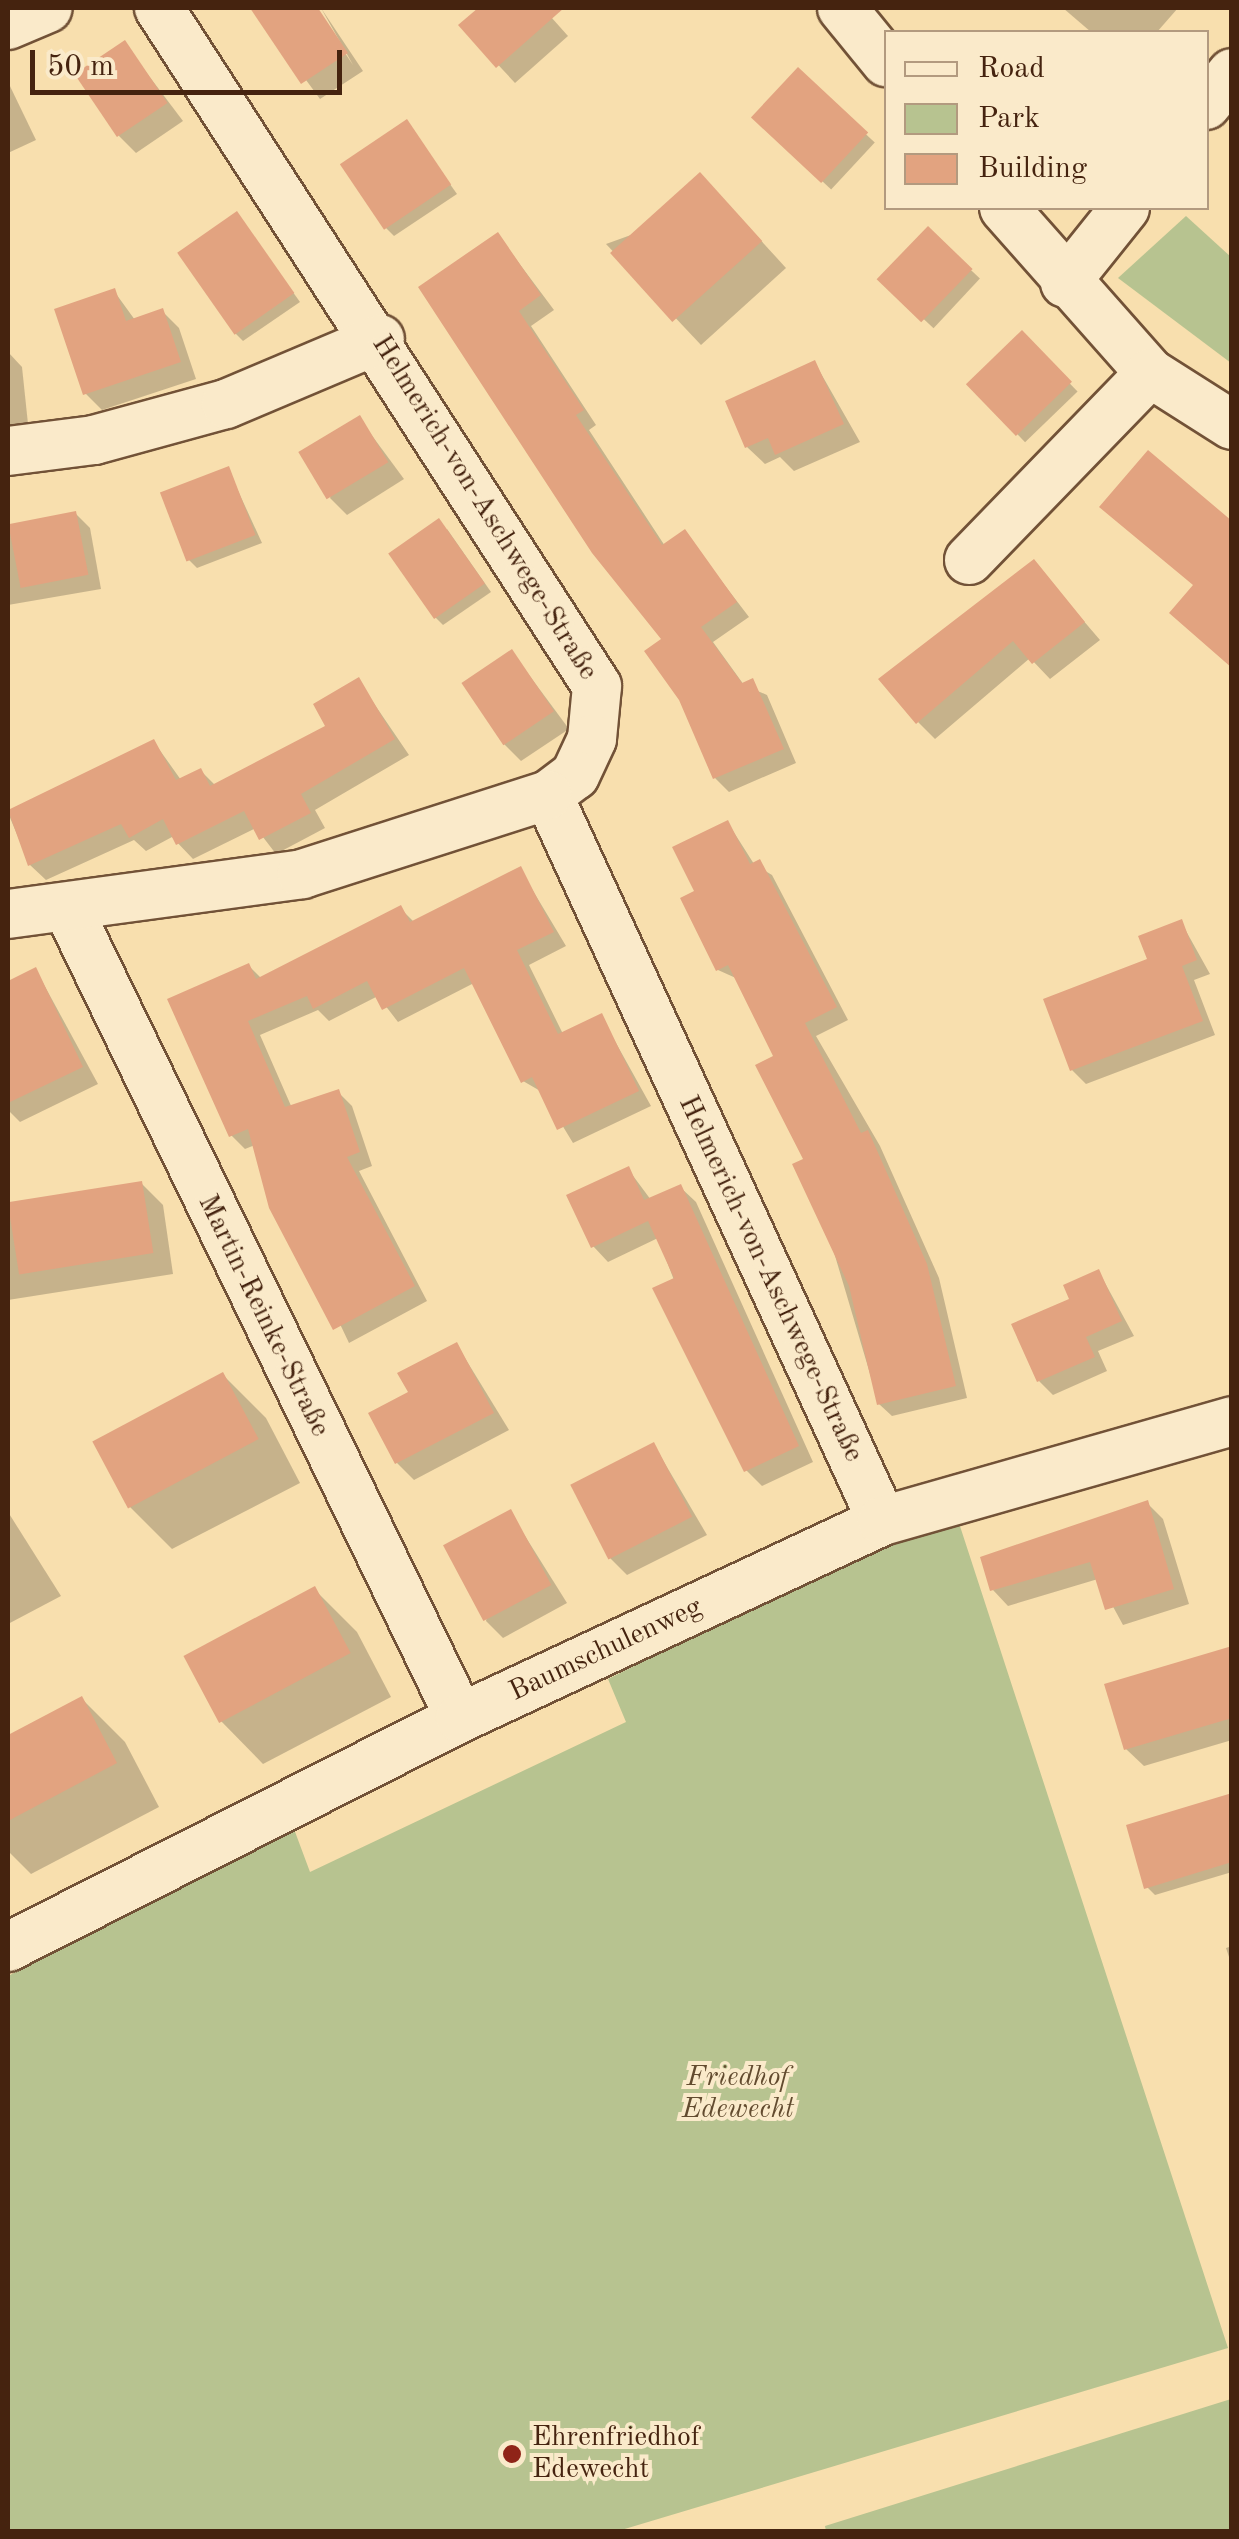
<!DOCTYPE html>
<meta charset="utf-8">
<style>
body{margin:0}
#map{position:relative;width:1239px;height:2539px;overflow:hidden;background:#f8dfae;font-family:"Old Standard TT",serif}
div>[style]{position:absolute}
.green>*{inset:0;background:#b7c390}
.shadow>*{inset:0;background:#0003;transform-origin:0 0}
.building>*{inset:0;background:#e2a380;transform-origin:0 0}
.roads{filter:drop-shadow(2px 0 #725237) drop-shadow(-2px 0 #725237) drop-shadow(0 2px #725237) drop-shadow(0 -2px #725237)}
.minor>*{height:48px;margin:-24px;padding:0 24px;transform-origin:24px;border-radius:24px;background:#faeaca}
.dots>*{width:28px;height:28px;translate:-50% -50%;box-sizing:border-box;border:5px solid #faeaca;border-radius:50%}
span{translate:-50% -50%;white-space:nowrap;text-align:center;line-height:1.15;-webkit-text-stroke:8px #faeaca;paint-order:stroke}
.street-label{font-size:28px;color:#45230f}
.park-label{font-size:28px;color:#624b2f;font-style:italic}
.poi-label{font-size:28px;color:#45230f}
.left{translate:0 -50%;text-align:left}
.frame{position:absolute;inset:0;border:10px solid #45230f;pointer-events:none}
.legend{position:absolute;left:884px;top:30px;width:325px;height:180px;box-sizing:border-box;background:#faeaca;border:2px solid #b29a7f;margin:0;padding:12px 18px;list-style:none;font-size:30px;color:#45230f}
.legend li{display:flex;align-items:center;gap:20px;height:50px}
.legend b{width:50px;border:2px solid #b29a7f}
.scale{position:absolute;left:30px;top:50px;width:312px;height:45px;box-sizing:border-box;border:5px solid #45230f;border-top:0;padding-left:12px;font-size:30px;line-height:35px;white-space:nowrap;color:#45230f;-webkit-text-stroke:8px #faeaca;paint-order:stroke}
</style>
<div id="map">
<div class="green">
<div style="clip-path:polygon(1186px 216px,1231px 257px,1231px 363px,1118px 278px)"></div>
<div style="clip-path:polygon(958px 1520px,1228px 2348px,618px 2531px,8px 2532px,8px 1976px,294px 1829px,310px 1872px,626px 1722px,608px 1679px,843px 1562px)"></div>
<div style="clip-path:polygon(1231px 2399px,1231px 2531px,826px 2531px,825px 2526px)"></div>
</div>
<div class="shadow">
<div style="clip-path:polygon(253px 8px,315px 8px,353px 65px,321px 8px,363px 71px,320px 99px)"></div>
<div style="clip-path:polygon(482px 8px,543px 8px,568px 36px,515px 83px,462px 26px)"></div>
<div style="clip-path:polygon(1063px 8px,1178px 8px,1157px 32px,1091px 32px)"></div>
<div style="clip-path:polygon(124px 43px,183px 121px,136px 153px,119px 136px)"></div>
<div style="left:798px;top:71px;width:105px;height:64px;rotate:43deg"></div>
<div style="clip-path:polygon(8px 82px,36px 140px,8px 153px)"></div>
<div style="clip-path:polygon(406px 122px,457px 194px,394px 236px,386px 228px)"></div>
<div style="clip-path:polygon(725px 201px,786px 268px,701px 345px,606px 244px)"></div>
<div style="clip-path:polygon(237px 214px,300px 302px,243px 341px,235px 333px)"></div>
<div style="left:928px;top:230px;width:71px;height:68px;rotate:43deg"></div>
<div style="clip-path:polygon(498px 235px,554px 310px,531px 326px,596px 425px,589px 430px,665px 546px,684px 532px,749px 617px,713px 642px,744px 685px,767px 695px,796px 763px,729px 792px,715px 778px,665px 640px,421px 287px)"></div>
<div style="clip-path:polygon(114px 291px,135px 320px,162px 311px,179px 328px,196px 379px,102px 410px,85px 393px)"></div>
<div style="left:1022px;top:334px;width:80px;height:73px;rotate:46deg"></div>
<div style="clip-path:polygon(8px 352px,22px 367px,28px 424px,8px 426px)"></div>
<div style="clip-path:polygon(815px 363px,860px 442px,794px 471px,780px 457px,765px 464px,747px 447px)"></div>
<div style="clip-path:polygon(359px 418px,404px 479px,347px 515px,330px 498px)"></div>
<div style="clip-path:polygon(228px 469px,262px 543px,197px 568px,189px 560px)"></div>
<div style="clip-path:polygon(75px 513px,90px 528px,101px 589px,8px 605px,8px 527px)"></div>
<div style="clip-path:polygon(447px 529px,491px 592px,443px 625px,435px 617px)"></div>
<div style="clip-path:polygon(1034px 563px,1100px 640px,1050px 679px,1030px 658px,935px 739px,918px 722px)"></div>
<div style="clip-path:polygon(512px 652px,569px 729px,521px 761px,504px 744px)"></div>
<div style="clip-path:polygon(358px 680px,409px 755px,315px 810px,325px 828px,276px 854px,256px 828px,193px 859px,172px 837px,146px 851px,134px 840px,46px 880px,30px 865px,8px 813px,154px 742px,181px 780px,201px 771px,216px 786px,329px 727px)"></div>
<div style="clip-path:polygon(728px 823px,754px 864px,772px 875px,848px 1020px,816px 1036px,880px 1146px,939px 1278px,967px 1398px,892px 1416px,879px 1404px,776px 1057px,738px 979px,718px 970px,697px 892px)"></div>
<div style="clip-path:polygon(520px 869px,566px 946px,529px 965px,563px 1034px,601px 1016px,651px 1106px,573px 1143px,542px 1092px,523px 1081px,474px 983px,398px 1022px,378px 996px,329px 1021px,318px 1010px,260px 1035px,292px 1108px,338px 1092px,352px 1106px,372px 1166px,359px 1171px,427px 1301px,349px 1343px,255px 1145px,245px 1149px,231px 1135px,249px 966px,262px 979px,400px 908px,415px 923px)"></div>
<div style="clip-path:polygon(1181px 922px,1210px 974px,1194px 980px,1215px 1035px,1086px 1084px,1072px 1070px)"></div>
<div style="clip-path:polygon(36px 970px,98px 1084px,20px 1122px,8px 1110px,8px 984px)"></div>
<div style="clip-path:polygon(628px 1169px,651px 1200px,680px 1187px,696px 1202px,813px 1462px,762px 1486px,746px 1470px,658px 1238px,608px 1262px,593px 1246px)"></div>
<div style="clip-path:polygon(142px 1184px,163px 1205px,173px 1274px,8px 1300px,8px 1205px)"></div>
<div style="clip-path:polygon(1099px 1272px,1134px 1336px,1098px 1351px,1107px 1371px,1053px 1395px,1039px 1381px,1073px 1300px)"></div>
<div style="clip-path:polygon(457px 1345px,509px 1430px,414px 1480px,397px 1463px,411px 1393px)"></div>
<div style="clip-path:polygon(223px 1375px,266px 1418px,300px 1483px,172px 1549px,129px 1506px)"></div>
<div style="clip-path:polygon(654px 1445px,707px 1535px,627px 1575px,610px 1558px)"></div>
<div style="clip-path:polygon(1147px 1503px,1163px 1519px,1189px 1604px,1123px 1625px,1098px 1579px,1008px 1606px,993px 1590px)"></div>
<div style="clip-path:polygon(8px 1512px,61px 1596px,8px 1624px)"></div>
<div style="clip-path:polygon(510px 1512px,567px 1603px,503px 1638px,486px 1621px)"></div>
<div style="clip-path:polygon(314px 1589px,357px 1632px,391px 1697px,263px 1764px,220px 1720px)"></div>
<div style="clip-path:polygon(1232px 1650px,1232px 1740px,1144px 1766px,1126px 1749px)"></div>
<div style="clip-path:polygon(82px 1699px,125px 1742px,159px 1807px,31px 1874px,8px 1851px,8px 1738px)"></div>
<div style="clip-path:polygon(1232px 1795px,1232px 1872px,1155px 1895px,1147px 1887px)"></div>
<div style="clip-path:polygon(1232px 1946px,1232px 1966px,1226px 1948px)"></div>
</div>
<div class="building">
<div style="clip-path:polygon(250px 8px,318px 8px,348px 53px,301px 84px)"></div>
<div style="clip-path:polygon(478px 8px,564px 8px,496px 68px,458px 25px)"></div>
<div style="left:125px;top:40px;width:76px;height:61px;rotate:56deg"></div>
<div style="left:798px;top:67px;width:96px;height:69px;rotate:43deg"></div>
<div style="left:407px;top:119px;width:79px;height:81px;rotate:56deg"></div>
<div style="left:700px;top:172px;width:93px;height:121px;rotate:48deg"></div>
<div style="left:237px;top:211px;width:100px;height:73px;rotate:55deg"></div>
<div style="left:928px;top:226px;width:62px;height:74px;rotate:44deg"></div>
<div style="clip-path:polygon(498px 232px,541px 295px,519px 311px,584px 410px,576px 415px,662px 545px,685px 529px,737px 602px,701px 627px,742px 683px,753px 678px,784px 749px,713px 779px,679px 700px,644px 651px,661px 639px,592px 553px,418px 287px)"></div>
<div style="clip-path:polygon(115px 288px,126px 321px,163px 308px,181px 362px,83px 395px,54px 309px)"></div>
<div style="left:1022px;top:330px;width:72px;height:78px;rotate:46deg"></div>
<div style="clip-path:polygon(815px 360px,844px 424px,775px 455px,768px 438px,745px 448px,725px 401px)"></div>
<div style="left:360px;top:415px;width:55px;height:72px;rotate:59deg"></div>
<div style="clip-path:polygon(1148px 450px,1232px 521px,1232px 668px,1169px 613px,1193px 585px,1099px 507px)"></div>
<div style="left:229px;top:466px;width:74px;height:74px;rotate:69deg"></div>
<div style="left:76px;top:511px;width:65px;height:69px;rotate:79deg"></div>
<div style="left:439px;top:518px;width:80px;height:62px;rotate:55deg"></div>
<div style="clip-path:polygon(1034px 559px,1085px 622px,1032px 664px,1013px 641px,916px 724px,878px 679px)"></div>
<div style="left:512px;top:649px;width:75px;height:61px;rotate:56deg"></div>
<div style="clip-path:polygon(359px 677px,395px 739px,301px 794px,311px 813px,259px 840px,244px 811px,176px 845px,163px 819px,129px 838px,121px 824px,28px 866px,8px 810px,154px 739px,176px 780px,201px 768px,210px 786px,325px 726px,313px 704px)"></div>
<div style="clip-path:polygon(728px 820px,750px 864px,760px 859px,837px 1007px,805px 1023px,861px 1133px,868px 1130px,927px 1264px,956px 1386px,877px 1405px,849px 1286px,792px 1164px,803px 1159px,755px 1065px,773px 1056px,728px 965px,716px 971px,680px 898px,694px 891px,672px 847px)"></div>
<div style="clip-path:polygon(521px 866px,554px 932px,517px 950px,558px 1034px,602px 1013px,639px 1091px,557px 1130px,532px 1077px,521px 1083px,464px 968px,382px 1010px,367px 981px,313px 1009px,307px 996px,248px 1021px,285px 1107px,339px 1089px,360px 1152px,347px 1157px,415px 1286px,333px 1330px,269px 1208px,248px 1129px,229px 1137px,167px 999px,249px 963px,256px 979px,401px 905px,410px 922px)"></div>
<div style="clip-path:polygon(1182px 919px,1197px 960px,1182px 966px,1203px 1021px,1070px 1071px,1043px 999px,1147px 959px,1138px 936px)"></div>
<div style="clip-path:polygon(36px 967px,83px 1067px,8px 1103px,8px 981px)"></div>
<div style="clip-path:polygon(629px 1166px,644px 1200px,681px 1184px,799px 1446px,744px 1472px,652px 1288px,674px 1278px,648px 1221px,591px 1248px,566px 1195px)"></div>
<div style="left:142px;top:1181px;width:73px;height:136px;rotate:81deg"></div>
<div style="clip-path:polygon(1099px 1269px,1122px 1321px,1086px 1337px,1095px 1357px,1037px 1382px,1011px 1324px,1069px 1299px,1063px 1285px)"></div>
<div style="clip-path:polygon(457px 1342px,494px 1413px,395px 1464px,368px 1413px,408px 1392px,397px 1373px)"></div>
<div style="left:223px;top:1372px;width:76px;height:148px;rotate:62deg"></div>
<div style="left:654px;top:1442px;width:84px;height:94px;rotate:63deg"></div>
<div style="clip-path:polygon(1148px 1500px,1174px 1589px,1105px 1610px,1090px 1562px,990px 1591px,980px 1557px)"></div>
<div style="left:511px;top:1509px;width:86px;height:77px;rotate:62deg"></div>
<div style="left:315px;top:1586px;width:76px;height:149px;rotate:62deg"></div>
<div style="clip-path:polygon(1232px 1646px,1232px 1718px,1124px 1750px,1104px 1684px)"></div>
<div style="clip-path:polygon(82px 1696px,117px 1763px,8px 1821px,8px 1735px)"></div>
<div style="clip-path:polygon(1232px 1793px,1232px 1862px,1144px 1889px,1126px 1825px)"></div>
</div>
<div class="roads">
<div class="minor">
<div style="left:159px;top:8px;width:807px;rotate:57.14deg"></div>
<div style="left:597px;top:686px;width:53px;rotate:95.4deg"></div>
<div style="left:592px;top:739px;width:40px;rotate:115deg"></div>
<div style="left:575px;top:775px;width:34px;rotate:143deg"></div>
<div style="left:548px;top:795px;width:799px;rotate:65.29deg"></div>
<div style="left:842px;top:8px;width:70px;rotate:50.8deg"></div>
<div style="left:8px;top:25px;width:43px;rotate:-23deg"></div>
<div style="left:1206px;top:105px;width:41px;rotate:-50.9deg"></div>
<div style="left:1004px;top:208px;width:220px;rotate:48.5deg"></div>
<div style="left:1150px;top:373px;width:97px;rotate:32.4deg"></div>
<div style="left:1065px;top:283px;width:96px;rotate:-51.3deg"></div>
<div style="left:8px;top:451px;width:87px;rotate:-7.3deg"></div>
<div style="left:94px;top:440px;width:137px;rotate:-15.3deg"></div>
<div style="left:226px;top:404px;width:167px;rotate:-22.9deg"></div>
<div style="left:969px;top:560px;width:260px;rotate:-45.9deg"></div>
<div style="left:70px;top:913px;width:894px;rotate:64.15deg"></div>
<div style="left:8px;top:914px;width:297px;rotate:-7.7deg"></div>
<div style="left:302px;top:874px;width:258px;rotate:-17.8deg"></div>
<div style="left:8px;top:1947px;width:507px;rotate:-26.87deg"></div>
<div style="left:460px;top:1718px;width:466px;rotate:-25deg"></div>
<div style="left:882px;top:1521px;width:364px;rotate:-15.9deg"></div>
</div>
</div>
<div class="dots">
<div style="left:512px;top:2454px;background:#8f2418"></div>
</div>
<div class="street-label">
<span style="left:484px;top:508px;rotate:58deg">Helmerich-von-Aschwege-Straße</span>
<span style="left:770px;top:1279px;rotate:65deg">Helmerich-von-Aschwege-Straße</span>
<span style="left:263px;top:1316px;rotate:64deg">Martin-Reinke-Straße</span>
<span style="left:606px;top:1650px;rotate:-25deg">Baumschulenweg</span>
</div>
<div class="park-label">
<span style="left:738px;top:2094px">Friedhof<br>Edewecht</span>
</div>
<div class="poi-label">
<span class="left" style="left:532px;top:2454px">Ehrenfriedhof<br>Edewecht</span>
</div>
<div class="frame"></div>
<ul class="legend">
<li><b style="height:12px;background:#faeaca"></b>Road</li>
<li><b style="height:28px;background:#b7c390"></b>Park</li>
<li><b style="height:28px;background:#e2a380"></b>Building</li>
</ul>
<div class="scale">50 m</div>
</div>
